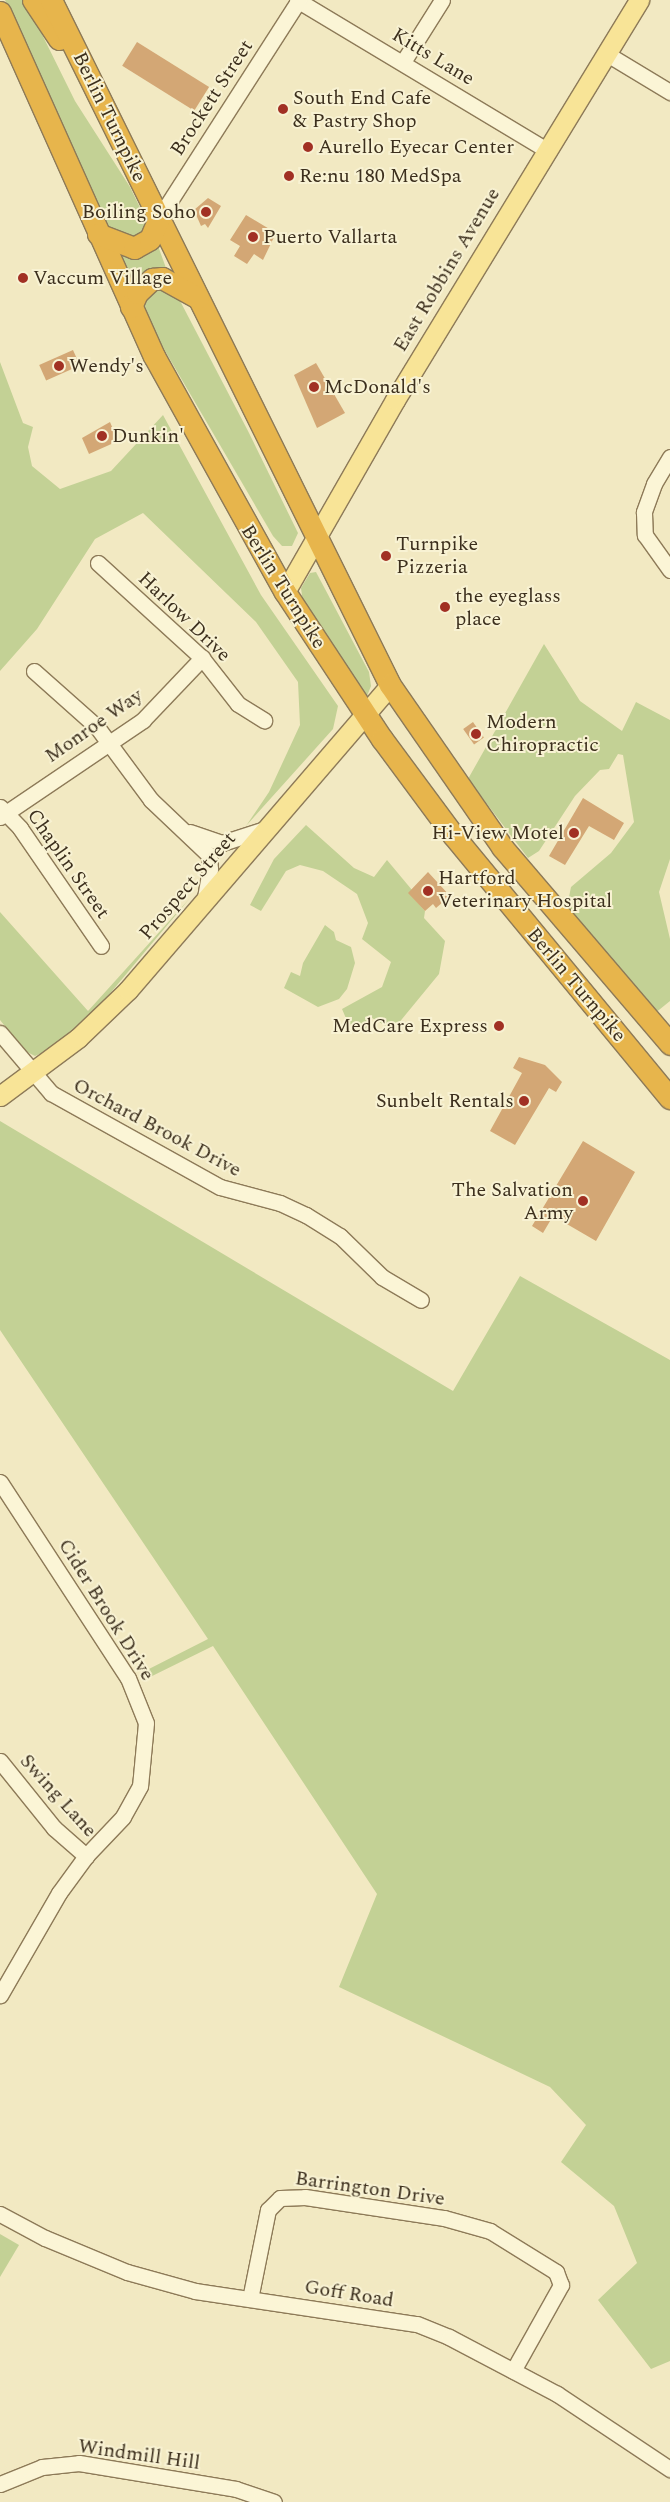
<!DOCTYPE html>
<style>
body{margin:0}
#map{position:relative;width:670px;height:2502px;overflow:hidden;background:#f2e9c2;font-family:Spectral,serif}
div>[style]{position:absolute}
.green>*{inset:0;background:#c3d195}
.building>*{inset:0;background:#d3a775;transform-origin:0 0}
.roads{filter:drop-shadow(1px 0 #8d7a58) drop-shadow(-1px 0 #8d7a58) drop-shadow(0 1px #8d7a58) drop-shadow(0 -1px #8d7a58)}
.minor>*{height:15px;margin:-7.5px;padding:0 7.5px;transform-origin:7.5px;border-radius:7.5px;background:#fbf5d6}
.major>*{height:19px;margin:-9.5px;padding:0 9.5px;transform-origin:9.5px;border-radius:9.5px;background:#f8e497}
.highway>*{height:21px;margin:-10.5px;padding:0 10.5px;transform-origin:10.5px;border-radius:10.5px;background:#e7b54c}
.dots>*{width:14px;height:14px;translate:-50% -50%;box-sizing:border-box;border:2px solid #f8f2d3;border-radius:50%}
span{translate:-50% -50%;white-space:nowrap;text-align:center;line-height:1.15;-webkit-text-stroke:4px #f8f2d3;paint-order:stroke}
.street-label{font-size:20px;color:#3c2f1d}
.poi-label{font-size:20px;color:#3c2f1d}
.left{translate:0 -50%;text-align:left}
.right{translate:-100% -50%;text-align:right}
</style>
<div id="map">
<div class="green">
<div style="clip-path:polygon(5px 0,25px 0,75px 101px,130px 187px,148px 224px,137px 239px,112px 231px,108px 225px)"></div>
<div style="clip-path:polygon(157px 243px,166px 268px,133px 286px,120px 255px)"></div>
<div style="clip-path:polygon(156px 285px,178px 297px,248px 431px,298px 533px,292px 546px,282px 546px,273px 536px,147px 320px,143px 300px)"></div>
<div style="clip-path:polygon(0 362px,23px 423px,33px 427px,28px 447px,32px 466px,60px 489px,111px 471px,163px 415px,261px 595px,338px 706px,333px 729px,246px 826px,269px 792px,300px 725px,298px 682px,256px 622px,143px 513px,95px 539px,37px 629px,0 671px)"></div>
<div style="clip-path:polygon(316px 572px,369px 672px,371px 686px,367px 696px,303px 603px,301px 588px,310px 573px)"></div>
<div style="clip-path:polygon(544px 644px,580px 701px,622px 731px,636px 702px,670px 720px,670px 859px,659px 892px,670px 939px,670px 1001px,654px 1014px,567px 907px,571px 887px,611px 853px,634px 822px,623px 755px,618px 754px,609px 769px,600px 770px,575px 796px,539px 851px,528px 858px,468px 779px)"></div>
<div style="clip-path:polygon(306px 825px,354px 868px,374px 877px,387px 860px,412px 890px,409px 893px,425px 911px,424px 918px,445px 941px,439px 974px,393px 1030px,372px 1018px,364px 1032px,348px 1023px,342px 1009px,382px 987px,391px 962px,362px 939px,368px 923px,357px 894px,323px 871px,300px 865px,286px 871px,261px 911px,250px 905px,274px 859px)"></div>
<div style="clip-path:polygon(190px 898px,107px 997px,78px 1027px,44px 1052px,35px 1056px,25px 1051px,0 1020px,0 912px,88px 1011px)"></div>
<div style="clip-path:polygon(325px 925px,334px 932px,336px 940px,351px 947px,355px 963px,347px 989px,339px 999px,318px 1007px,284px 988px,291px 972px,300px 976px,303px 963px)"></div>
<div style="clip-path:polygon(0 1121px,453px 1391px,520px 1276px,670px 1360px,670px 2361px,651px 2369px,598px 2300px,637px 2263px,614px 2206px,561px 2162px,586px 2125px,550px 2087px,339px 1987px,377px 1894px,213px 1646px,144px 1680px,141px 1673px,208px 1639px,0 1330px)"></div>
<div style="clip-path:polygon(0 2234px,19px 2245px,0 2277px)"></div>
</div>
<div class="building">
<div style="left:137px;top:42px;width:85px;height:28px;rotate:32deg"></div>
<div style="clip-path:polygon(208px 198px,221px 206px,208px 228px,205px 224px,201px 226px,194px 210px)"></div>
<div style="clip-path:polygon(246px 215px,276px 233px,263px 260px,254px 254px,247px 264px,234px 256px,240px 246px,230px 240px)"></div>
<div style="left:73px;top:350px;width:17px;height:37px;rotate:66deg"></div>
<div style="clip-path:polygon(316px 363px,345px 413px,317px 428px,294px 375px)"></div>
<div style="clip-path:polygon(110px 422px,118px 441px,89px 454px,82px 438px)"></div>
<div style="left:473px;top:722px;width:19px;height:12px;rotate:55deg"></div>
<div style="clip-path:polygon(583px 798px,624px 823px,614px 840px,589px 826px,565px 865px,549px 856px)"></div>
<div style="clip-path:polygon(428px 872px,450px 896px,436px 908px,433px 904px,425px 911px,408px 893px)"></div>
<div style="clip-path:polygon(519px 1057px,545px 1065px,562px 1082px,556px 1092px,549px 1088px,515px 1145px,490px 1131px,522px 1073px,513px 1068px)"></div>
<div style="clip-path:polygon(583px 1141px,635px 1172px,596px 1241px,553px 1216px,543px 1233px,532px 1226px)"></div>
</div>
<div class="roads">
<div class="minor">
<div style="left:297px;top:0;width:292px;rotate:31deg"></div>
<div style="left:607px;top:54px;width:74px;rotate:31.1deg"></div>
<div style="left:403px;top:62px;width:73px;rotate:-57.8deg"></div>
<div style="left:159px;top:218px;width:259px;rotate:-57.3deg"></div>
<div style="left:670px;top:457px;width:31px;rotate:121deg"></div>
<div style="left:654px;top:484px;width:30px;rotate:110deg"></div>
<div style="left:644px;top:512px;width:23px;rotate:88deg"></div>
<div style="left:645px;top:535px;width:43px;rotate:54.5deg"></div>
<div style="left:98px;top:563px;width:141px;rotate:42.4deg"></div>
<div style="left:202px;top:658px;width:58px;rotate:52deg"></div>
<div style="left:238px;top:704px;width:31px;rotate:32deg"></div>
<div style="left:34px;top:671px;width:84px;rotate:41.6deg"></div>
<div style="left:97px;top:727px;width:91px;rotate:53.5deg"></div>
<div style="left:151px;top:800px;width:80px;rotate:43.5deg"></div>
<div style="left:209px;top:855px;width:14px;rotate:86deg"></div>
<div style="left:210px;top:869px;width:34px;rotate:100deg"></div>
<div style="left:0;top:807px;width:29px;rotate:46deg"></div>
<div style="left:20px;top:828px;width:143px;rotate:55.5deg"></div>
<div style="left:0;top:817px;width:173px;rotate:-34.1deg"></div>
<div style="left:143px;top:720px;width:86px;rotate:-46.4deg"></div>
<div style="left:190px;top:832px;width:34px;rotate:19deg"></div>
<div style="left:222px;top:843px;width:48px;rotate:-18.1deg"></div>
<div style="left:0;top:1033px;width:79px;rotate:49.6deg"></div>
<div style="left:51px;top:1093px;width:193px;rotate:29.1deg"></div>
<div style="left:220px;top:1187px;width:62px;rotate:14.9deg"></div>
<div style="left:280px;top:1203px;width:29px;rotate:25deg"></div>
<div style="left:306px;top:1215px;width:40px;rotate:32deg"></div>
<div style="left:340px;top:1236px;width:59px;rotate:44.3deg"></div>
<div style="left:382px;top:1277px;width:45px;rotate:30.5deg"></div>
<div style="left:0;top:1482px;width:234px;rotate:56.9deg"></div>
<div style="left:128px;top:1678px;width:48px;rotate:68.2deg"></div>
<div style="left:146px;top:1723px;width:63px;rotate:95.4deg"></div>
<div style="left:140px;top:1786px;width:35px;rotate:119deg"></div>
<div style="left:123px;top:1817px;width:54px;rotate:133.5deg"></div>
<div style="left:86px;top:1856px;width:46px;rotate:126.1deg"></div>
<div style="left:59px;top:1893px;width:118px;rotate:120deg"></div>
<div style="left:0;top:1761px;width:86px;rotate:51.1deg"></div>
<div style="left:54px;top:1828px;width:43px;rotate:41.2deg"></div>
<div style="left:0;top:2214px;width:51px;rotate:28.1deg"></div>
<div style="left:45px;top:2238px;width:89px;rotate:22.5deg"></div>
<div style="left:127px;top:2272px;width:71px;rotate:15.6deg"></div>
<div style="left:195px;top:2291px;width:224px;rotate:8.5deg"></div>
<div style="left:417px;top:2324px;width:35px;rotate:22deg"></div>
<div style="left:449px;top:2337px;width:122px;rotate:27.8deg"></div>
<div style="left:557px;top:2394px;width:136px;rotate:33.6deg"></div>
<div style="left:250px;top:2299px;width:91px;rotate:-78.6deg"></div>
<div style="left:268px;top:2210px;width:17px;rotate:-45deg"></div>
<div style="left:280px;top:2198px;width:25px;rotate:-2deg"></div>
<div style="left:305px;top:2197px;width:141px;rotate:8.6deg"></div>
<div style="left:444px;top:2218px;width:48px;rotate:15.8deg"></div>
<div style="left:490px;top:2231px;width:78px;rotate:31.8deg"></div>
<div style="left:556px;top:2272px;width:14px;rotate:69deg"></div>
<div style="left:561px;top:2285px;width:98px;rotate:119.2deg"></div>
<div style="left:0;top:2484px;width:45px;rotate:-22deg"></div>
<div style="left:42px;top:2467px;width:37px;rotate:-6deg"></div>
<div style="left:79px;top:2463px;width:159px;rotate:9.4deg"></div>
<div style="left:236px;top:2489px;width:40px;rotate:18.9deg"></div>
</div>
<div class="major">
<div style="left:285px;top:592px;width:221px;rotate:-60.2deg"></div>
<div style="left:395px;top:400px;width:469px;rotate:-58.6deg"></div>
<div style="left:0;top:1096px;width:97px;rotate:-36.6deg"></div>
<div style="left:78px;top:1038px;width:69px;rotate:-43.8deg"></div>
<div style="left:128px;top:990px;width:402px;rotate:-49.3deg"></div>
</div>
<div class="highway">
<div style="left:33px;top:0;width:47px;rotate:56.3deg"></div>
<div style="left:51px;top:0;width:764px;rotate:63.67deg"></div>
<div style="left:390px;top:685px;width:197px;rotate:55.3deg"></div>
<div style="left:502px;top:847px;width:259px;rotate:49.5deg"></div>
<div style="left:0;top:12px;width:377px;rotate:65.9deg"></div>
<div style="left:154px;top:356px;width:270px;rotate:61deg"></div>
<div style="left:285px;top:592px;width:176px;rotate:56.6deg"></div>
<div style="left:382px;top:739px;width:119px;rotate:53.5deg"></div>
<div style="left:453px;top:835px;width:341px;rotate:50.5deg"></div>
<div style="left:98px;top:234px;width:39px;rotate:21deg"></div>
<div style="left:134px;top:248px;width:18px;rotate:-29deg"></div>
<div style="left:150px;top:239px;width:23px;rotate:-67deg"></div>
<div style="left:131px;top:307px;width:15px;rotate:-67deg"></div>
<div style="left:137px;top:293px;width:21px;rotate:-43deg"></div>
<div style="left:152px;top:279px;width:10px;rotate:-6deg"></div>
<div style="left:162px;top:278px;width:41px;rotate:29.1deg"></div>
</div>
</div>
<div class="dots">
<div style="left:283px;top:109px;background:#a13023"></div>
<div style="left:308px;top:147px;background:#a13023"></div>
<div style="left:289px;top:176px;background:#a13023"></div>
<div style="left:206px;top:212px;background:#a13023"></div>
<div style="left:253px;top:237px;background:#a13023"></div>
<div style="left:23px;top:278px;background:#a13023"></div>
<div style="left:59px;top:366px;background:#a13023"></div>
<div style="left:314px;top:387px;background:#a13023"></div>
<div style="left:102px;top:436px;background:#a13023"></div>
<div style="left:386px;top:556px;background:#a13023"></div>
<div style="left:445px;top:607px;background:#a13023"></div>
<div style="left:476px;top:734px;background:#a13023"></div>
<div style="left:574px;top:833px;background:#a13023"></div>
<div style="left:428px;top:891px;background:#a13023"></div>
<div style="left:499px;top:1026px;background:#a13023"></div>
<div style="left:524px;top:1101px;background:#a13023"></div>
<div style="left:583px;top:1201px;background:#a13023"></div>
</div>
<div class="street-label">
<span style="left:433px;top:57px;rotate:31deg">Kitts Lane</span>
<span style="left:212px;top:98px;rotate:-57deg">Brockett Street</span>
<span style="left:109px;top:117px;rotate:64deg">Berlin Turnpike</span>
<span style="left:447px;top:270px;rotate:-59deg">East Robbins Avenue</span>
<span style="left:283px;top:587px;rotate:58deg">Berlin Turnpike</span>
<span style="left:184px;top:617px;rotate:44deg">Harlow Drive</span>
<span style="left:94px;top:726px;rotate:-35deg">Monroe Way</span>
<span style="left:68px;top:864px;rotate:55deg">Chaplin Street</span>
<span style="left:188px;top:886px;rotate:-49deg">Prospect Street</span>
<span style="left:576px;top:985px;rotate:50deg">Berlin Turnpike</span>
<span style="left:157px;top:1128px;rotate:28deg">Orchard Brook Drive</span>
<span style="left:106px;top:1610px;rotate:58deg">Cider Brook Drive</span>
<span style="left:58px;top:1796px;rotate:48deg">Swing Lane</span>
<span style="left:370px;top:2189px;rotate:8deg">Barrington Drive</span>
<span style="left:349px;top:2294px;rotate:9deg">Goff Road</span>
<span style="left:139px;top:2455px;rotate:8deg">Windmill Hill</span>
</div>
<div class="poi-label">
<span class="left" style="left:293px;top:110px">South End Cafe<br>&amp; Pastry Shop</span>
<span class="left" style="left:318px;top:147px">Aurello Eyecar Center</span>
<span class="left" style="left:299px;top:176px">Re:nu 180 MedSpa</span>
<span class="right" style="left:196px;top:212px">Boiling Soho</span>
<span class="left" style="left:263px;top:237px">Puerto Vallarta</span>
<span class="left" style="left:33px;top:278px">Vaccum Village</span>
<span class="left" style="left:69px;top:366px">Wendy's</span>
<span class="left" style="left:324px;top:387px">McDonald's</span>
<span class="left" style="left:112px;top:436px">Dunkin'</span>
<span class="left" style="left:396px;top:556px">Turnpike<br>Pizzeria</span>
<span class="left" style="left:455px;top:608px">the eyeglass<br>place</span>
<span class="left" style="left:486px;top:734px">Modern<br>Chiropractic</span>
<span class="right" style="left:564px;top:833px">Hi-View Motel</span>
<span class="left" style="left:438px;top:890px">Hartford<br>Veterinary Hospital</span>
<span class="right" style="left:488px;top:1026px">MedCare Express</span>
<span class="right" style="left:514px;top:1101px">Sunbelt Rentals</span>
<span class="right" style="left:573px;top:1202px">The Salvation<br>Army</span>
</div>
</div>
